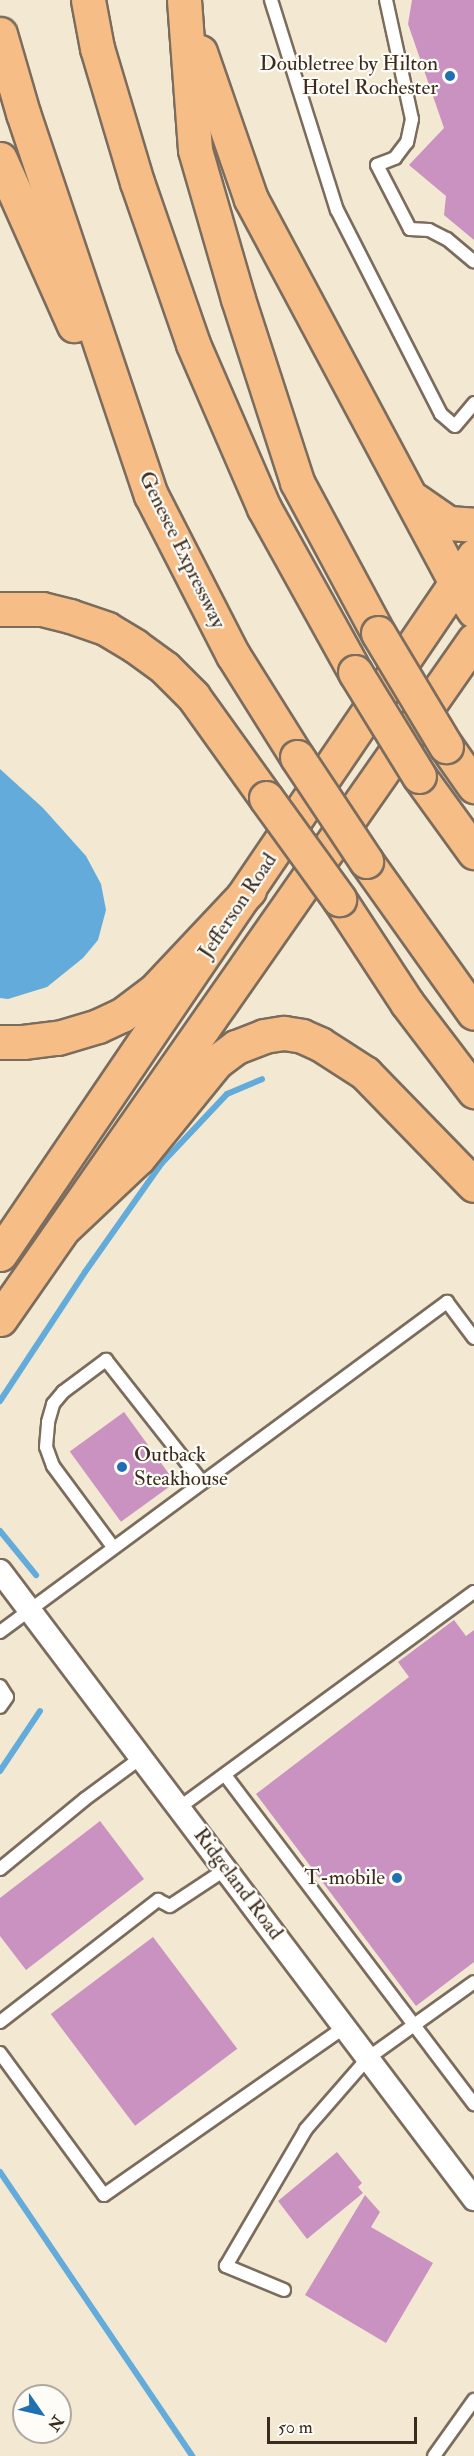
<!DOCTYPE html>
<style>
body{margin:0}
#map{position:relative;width:474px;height:2456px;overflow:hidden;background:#f3e8d1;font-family:"IM FELL Double Pica",serif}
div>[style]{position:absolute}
.water>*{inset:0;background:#62abda}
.stream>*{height:6px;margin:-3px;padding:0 3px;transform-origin:3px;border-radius:3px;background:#62abda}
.building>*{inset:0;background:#ca92c1;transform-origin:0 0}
.roads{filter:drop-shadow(2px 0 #7b6c5d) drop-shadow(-2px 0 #7b6c5d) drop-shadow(0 2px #7b6c5d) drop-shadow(0 -2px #7b6c5d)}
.service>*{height:12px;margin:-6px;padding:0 6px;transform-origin:6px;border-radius:6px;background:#fff}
.minor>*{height:22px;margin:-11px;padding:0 11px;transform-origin:11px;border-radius:11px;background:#fff}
.primary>*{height:33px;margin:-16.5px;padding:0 16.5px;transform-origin:16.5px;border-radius:16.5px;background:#f6be86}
.motorway>*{height:33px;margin:-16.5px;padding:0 16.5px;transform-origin:16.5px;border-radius:16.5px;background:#f6be86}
.bridges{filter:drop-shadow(2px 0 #7b6c5d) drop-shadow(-2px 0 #7b6c5d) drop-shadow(0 2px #7b6c5d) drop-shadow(0 -2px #7b6c5d)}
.motorway-bridge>*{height:33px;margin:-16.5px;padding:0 16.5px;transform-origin:16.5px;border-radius:16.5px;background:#f6be86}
.dots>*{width:16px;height:16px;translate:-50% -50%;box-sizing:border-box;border:3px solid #fdfcf7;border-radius:50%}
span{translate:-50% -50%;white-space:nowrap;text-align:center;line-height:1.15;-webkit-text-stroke:4.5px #fdfcf7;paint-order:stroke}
.poi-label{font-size:21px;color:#3b2a1e}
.right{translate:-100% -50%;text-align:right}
.left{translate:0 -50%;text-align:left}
.street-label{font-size:21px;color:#3b2a1e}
.north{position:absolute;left:12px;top:2384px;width:60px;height:60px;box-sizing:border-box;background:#fdfcf7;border:2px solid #afa8a0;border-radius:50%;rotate:124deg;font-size:16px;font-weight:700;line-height:24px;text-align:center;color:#3b2a1e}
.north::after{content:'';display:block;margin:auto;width:21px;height:27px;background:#1f6fb2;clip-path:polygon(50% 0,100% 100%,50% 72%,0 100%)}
.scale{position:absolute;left:267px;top:2417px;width:150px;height:27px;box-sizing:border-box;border:3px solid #3b2a1e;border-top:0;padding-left:8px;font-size:18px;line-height:21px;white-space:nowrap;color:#3b2a1e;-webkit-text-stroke:4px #fdfcf7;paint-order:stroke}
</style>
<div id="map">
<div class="water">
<div style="clip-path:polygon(0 769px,43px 808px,86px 856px,101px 884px,106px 910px,98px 940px,83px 958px,47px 987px,8px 999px,0 998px)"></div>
</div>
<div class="stream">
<div style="left:0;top:1401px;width:154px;rotate:-56.6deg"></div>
<div style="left:85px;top:1272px;width:133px;rotate:-54.8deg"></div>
<div style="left:162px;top:1163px;width:95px;rotate:-46.7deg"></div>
<div style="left:227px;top:1094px;width:38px;rotate:-23deg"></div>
<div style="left:0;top:1531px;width:57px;rotate:50.7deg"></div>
<div style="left:0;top:1771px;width:72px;rotate:-56.3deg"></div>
<div style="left:0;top:2172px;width:343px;rotate:55.9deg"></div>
</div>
<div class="building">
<div style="clip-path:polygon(412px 0,474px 0,474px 240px,444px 215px,446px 196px,409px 165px,444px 128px,408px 24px)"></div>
<div style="left:124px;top:1412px;width:87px;height:67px;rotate:54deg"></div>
<div style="clip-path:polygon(454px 1620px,466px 1636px,474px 1630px,474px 1962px,416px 2006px,256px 1794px,409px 1677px,398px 1662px)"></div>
<div style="clip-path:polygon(100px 1821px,144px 1879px,26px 1970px,0 1936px,0 1898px)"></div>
<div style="left:153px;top:1937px;width:140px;height:128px;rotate:53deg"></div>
<div style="clip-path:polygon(337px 2152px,362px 2183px,358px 2187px,363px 2193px,307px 2239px,278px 2201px)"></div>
<div style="clip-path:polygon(365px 2195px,380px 2212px,371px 2227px,433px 2263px,386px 2343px,305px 2295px)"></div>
</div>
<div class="roads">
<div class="service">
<div style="left:271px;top:0;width:220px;rotate:72.6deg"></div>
<div style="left:337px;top:210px;width:229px;rotate:63deg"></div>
<div style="left:441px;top:414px;width:18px;rotate:41deg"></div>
<div style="left:455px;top:426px;width:30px;rotate:-50deg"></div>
<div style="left:386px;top:0;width:122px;rotate:77.7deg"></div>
<div style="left:412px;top:119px;width:24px;rotate:102deg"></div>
<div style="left:407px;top:142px;width:20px;rotate:127deg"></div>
<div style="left:395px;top:158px;width:19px;rotate:159deg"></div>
<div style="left:377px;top:165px;width:72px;rotate:62.7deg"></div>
<div style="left:410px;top:229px;width:19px;rotate:3deg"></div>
<div style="left:429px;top:230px;width:20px;rotate:27deg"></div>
<div style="left:447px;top:239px;width:35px;rotate:40deg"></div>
<div style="left:113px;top:1547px;width:101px;rotate:-126.5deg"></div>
<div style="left:53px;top:1466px;width:20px;rotate:-110deg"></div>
<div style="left:46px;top:1447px;width:25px;rotate:-85deg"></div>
<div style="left:48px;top:1422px;width:19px;rotate:-74deg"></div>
<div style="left:53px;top:1404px;width:16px;rotate:-50deg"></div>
<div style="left:63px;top:1392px;width:54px;rotate:-36.7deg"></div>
<div style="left:106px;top:1360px;width:155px;rotate:51.8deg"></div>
<div style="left:0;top:1632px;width:556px;rotate:-36.44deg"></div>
<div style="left:447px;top:1302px;width:45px;rotate:53.1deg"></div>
<div style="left:0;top:1686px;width:13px;rotate:58deg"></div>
<div style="left:7px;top:1697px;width:12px;rotate:125deg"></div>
<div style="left:225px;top:1775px;width:413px;rotate:52.9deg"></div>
<div style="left:180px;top:1807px;width:364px;rotate:-36.2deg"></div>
<div style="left:0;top:1869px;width:110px;rotate:-39.5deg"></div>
<div style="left:85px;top:1799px;width:71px;rotate:-36.4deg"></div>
<div style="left:0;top:2022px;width:200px;rotate:-37.7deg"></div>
<div style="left:158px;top:1900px;width:13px;rotate:27deg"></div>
<div style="left:170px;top:1906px;width:67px;rotate:-33.5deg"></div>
<div style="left:0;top:2053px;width:176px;rotate:53.8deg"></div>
<div style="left:104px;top:2195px;width:294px;rotate:-34.9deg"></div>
<div style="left:284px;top:2290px;width:63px;rotate:-157.5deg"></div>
<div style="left:226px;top:2266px;width:159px;rotate:-59.7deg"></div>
<div style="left:306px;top:2129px;width:94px;rotate:-48.9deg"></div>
<div style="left:368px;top:2058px;width:130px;rotate:-35.6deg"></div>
<div style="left:434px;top:2456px;width:69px;rotate:-54.5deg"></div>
</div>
<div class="minor">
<div style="left:0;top:1571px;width:787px;rotate:52.96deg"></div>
</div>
<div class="primary">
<div style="left:0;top:1254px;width:844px;rotate:-55.82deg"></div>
<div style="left:0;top:1319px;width:828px;rotate:-55.08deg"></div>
</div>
<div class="motorway">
<div style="left:88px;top:0;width:49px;rotate:79.4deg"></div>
<div style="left:97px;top:48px;width:140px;rotate:73.4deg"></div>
<div style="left:137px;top:182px;width:171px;rotate:70.9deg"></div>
<div style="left:193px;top:344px;width:179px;rotate:66.6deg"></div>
<div style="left:264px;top:508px;width:188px;rotate:61deg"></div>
<div style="left:184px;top:0;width:150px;rotate:85.8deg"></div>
<div style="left:195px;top:150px;width:155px;rotate:73.9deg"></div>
<div style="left:238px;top:299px;width:192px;rotate:72.1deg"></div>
<div style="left:297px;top:482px;width:171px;rotate:61.8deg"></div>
<div style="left:0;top:34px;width:82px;rotate:73.8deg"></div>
<div style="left:23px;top:113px;width:403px;rotate:71.5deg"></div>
<div style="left:151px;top:495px;width:180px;rotate:62.9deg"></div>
<div style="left:233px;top:655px;width:120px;rotate:57.9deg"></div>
<div style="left:200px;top:52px;width:156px;rotate:70.9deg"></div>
<div style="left:251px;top:199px;width:435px;rotate:61.9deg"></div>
<div style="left:456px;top:583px;width:33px;rotate:57deg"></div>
<div style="left:0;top:159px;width:182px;rotate:66deg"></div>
<div style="left:415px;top:500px;width:40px;rotate:34.9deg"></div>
<div style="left:448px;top:523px;width:26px;rotate:4deg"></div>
<div style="left:0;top:609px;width:42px"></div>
<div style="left:42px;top:609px;width:29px;rotate:14deg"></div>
<div style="left:70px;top:616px;width:39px;rotate:19deg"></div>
<div style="left:107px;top:629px;width:33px;rotate:31deg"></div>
<div style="left:135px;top:646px;width:37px;rotate:36deg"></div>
<div style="left:165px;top:668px;width:40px;rotate:45deg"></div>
<div style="left:193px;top:696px;width:125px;rotate:54.4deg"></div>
<div style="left:446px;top:746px;width:49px;rotate:55deg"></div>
<div style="left:419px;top:776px;width:94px;rotate:54.1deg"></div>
<div style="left:366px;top:861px;width:186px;rotate:54.6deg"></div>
<div style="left:339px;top:899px;width:124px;rotate:56.8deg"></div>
<div style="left:407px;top:1003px;width:111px;rotate:52.7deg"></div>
<div style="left:0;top:1042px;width:23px"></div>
<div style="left:23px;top:1042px;width:35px;rotate:-7deg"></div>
<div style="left:58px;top:1038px;width:42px;rotate:-16.7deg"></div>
<div style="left:98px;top:1026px;width:26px;rotate:-25deg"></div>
<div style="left:122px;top:1015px;width:39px;rotate:-37deg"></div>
<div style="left:153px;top:992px;width:140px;rotate:-46.7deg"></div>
<div style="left:66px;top:1226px;width:99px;rotate:-43.4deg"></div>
<div style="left:138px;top:1158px;width:124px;rotate:-50.9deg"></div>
<div style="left:216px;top:1062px;width:25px;rotate:-37deg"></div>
<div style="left:236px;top:1047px;width:30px;rotate:-21deg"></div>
<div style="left:264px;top:1036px;width:20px;rotate:-9deg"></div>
<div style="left:284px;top:1033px;width:18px;rotate:9deg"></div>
<div style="left:302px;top:1036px;width:20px;rotate:24deg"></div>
<div style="left:320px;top:1044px;width:54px;rotate:32.8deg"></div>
<div style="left:365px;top:1073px;width:156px;rotate:45.8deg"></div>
</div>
</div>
<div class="bridges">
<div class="motorway-bridge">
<div style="left:378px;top:633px;width:132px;rotate:59deg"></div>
<div style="left:355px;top:672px;width:122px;rotate:58.4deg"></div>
<div style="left:297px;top:757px;width:125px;rotate:56.4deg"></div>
<div style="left:266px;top:798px;width:125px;rotate:54.1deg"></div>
</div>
</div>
<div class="dots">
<div style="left:450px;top:76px;background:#1f6fb2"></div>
<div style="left:122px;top:1467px;background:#1f6fb2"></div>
<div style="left:397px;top:1878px;background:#1f6fb2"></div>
</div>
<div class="poi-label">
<span class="right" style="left:438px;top:76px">Doubletree by Hilton<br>Hotel Rochester</span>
<span class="left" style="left:134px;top:1467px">Outback<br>Steakhouse</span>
<span class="right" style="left:385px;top:1878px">T-mobile</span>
</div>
<div class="street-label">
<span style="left:182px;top:550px;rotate:64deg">Genesee Expressway</span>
<span style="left:238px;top:906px;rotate:-56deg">Jefferson Road</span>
<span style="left:238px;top:1884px;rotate:53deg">Ridgeland Road</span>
</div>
<div class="north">N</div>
<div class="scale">50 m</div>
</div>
